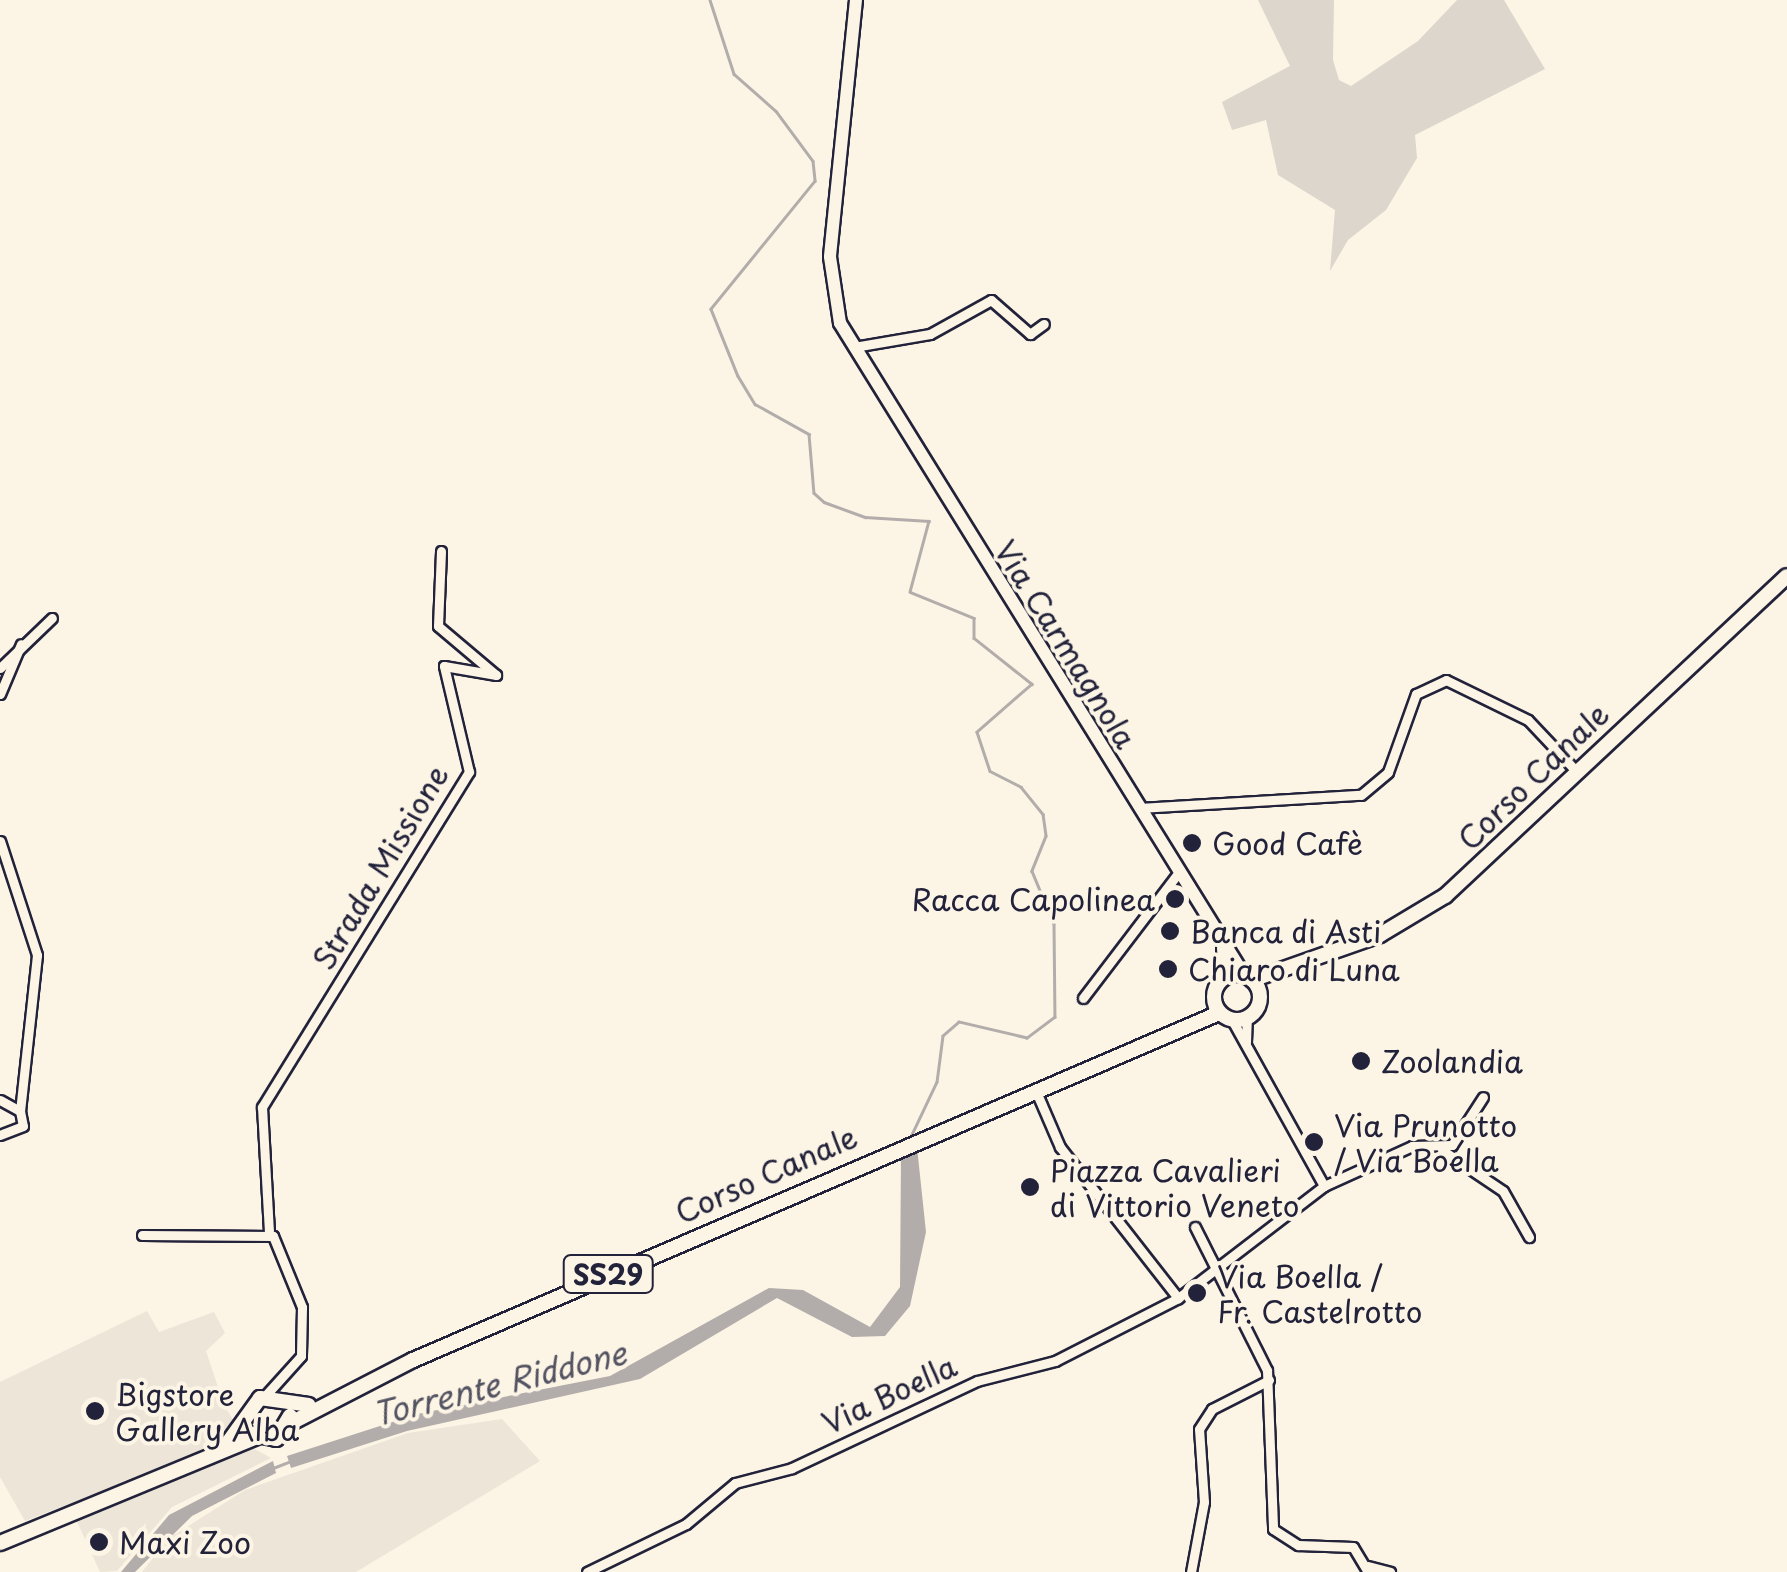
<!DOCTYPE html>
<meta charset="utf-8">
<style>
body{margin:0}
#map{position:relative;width:1787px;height:1572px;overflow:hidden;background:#fcf5e5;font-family:"Playpen Sans",sans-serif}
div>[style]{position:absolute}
.built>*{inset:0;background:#ece5d8}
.green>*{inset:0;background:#dcd6cc}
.water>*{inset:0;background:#b2adab}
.stream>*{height:2.5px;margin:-1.25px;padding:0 1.25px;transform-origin:1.25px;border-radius:1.25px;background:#b2adab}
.roads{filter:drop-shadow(2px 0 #22223b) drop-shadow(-2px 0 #22223b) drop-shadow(0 2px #22223b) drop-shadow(0 -2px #22223b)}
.minor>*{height:9px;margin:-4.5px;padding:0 4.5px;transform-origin:4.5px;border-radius:4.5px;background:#fcf5e5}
.secondary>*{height:12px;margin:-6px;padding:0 6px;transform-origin:6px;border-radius:6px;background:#fcf5e5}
.primary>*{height:14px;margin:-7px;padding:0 7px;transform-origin:7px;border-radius:7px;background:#fcf5e5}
.primary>.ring{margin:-7px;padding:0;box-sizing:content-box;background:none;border:14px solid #fcf5e5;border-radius:50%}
.dots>*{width:28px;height:28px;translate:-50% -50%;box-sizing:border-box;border:5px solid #fcf5e5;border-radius:50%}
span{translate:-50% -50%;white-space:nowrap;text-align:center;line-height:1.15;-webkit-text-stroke:8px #fcf5e5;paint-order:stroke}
.shield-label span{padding:2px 8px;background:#fcf5e5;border:2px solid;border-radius:8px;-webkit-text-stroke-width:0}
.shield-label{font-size:28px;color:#22223b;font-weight:700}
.street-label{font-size:30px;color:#22223b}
.poi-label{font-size:30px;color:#22223b}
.left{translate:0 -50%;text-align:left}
.right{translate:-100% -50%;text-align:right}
.water-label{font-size:32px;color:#545362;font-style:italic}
</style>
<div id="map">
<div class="built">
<div style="clip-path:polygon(147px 1311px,159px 1332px,214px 1312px,225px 1333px,206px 1351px,224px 1405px,248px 1445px,271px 1458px,172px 1507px,117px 1571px,100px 1572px,69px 1504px,25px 1521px,0 1477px,0 1382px)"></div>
<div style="clip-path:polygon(502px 1419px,540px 1461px,356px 1572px,142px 1572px,168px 1539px,245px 1490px,408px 1433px)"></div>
</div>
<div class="green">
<div style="clip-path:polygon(1258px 0,1334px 0,1333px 60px,1339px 80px,1351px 86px,1418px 41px,1457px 0,1504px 0,1545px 69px,1415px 135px,1417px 158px,1386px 210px,1348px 240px,1330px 271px,1335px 210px,1278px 175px,1266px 120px,1232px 130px,1222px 102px,1290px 66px)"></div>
</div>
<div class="water">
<div style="clip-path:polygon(917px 1147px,926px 1232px,910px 1306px,885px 1336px,852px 1337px,777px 1298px,640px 1379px,407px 1431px,291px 1468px,287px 1456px,417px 1414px,610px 1376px,769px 1288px,803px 1290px,870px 1327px,900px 1287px,901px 1153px)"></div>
<div style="clip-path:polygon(273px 1461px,276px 1473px,192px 1516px,135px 1572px,121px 1572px,169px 1515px)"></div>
</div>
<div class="stream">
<div style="left:710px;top:0;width:78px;rotate:72deg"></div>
<div style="left:734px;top:74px;width:56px;rotate:41.4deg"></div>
<div style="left:776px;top:111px;width:62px;rotate:53.5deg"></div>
<div style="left:813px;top:161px;width:20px;rotate:84deg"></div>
<div style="left:815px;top:181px;width:165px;rotate:129.1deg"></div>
<div style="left:711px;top:309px;width:72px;rotate:68.1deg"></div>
<div style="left:738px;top:376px;width:33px;rotate:59deg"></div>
<div style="left:755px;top:404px;width:62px;rotate:29.1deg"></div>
<div style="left:809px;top:434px;width:59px;rotate:85.2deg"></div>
<div style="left:814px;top:493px;width:13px;rotate:42deg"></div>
<div style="left:824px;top:502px;width:44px;rotate:20.1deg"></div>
<div style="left:865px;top:517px;width:64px;rotate:3.6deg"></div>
<div style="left:929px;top:521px;width:73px;rotate:105deg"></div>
<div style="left:910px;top:592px;width:69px;rotate:22.1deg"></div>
<div style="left:974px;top:618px;width:20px;rotate:90deg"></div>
<div style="left:974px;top:638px;width:74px;rotate:38.4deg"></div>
<div style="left:1032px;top:684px;width:73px;rotate:138.9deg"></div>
<div style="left:977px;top:732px;width:41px;rotate:71.6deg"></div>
<div style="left:990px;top:771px;width:35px;rotate:27deg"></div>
<div style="left:1021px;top:787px;width:35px;rotate:51deg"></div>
<div style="left:1043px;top:814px;width:22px;rotate:82deg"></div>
<div style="left:1046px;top:836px;width:38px;rotate:112deg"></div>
<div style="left:1032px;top:871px;width:57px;rotate:67.5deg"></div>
<div style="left:1054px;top:924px;width:93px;rotate:89.4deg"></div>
<div style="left:1055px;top:1017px;width:35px;rotate:143deg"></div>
<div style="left:1027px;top:1038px;width:70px;rotate:-166.8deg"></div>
<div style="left:959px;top:1022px;width:21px;rotate:139deg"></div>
<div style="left:943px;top:1036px;width:46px;rotate:97.4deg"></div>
<div style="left:937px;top:1082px;width:68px;rotate:115.4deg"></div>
<div style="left:273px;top:1468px;width:17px;rotate:-21deg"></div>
</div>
<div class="roads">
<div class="minor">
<div style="left:854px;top:347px;width:77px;rotate:-9.7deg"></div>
<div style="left:930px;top:334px;width:70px;rotate:-29.1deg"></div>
<div style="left:991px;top:300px;width:52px;rotate:41.1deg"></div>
<div style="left:1030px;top:334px;width:17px;rotate:-36deg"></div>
<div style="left:0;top:668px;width:72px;rotate:-43.9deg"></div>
<div style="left:0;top:694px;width:54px;rotate:-67.2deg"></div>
<div style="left:1139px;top:808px;width:222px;rotate:-3.4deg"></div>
<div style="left:1361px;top:795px;width:35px;rotate:-40deg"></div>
<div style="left:1388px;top:772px;width:83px;rotate:-70.3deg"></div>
<div style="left:1416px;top:694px;width:33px;rotate:-25deg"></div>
<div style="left:1446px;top:680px;width:91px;rotate:26deg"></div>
<div style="left:1528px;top:720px;width:70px;rotate:46.7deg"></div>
<div style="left:0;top:841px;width:120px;rotate:72deg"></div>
<div style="left:37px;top:955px;width:157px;rotate:96.2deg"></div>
<div style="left:1083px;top:998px;width:158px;rotate:-52.7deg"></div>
<div style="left:1232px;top:1020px;width:190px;rotate:61deg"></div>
<div style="left:1246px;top:1042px;width:24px;rotate:-88deg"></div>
<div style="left:1035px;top:1089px;width:63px;rotate:66.7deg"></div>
<div style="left:1060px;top:1147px;width:192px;rotate:52deg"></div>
<div style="left:0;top:1100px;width:23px;rotate:29deg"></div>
<div style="left:20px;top:1111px;width:15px;rotate:79deg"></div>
<div style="left:23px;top:1126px;width:25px;rotate:159deg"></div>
<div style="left:1442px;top:1150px;width:73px;rotate:33.9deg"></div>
<div style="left:1503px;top:1191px;width:53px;rotate:60.5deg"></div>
<div style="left:1195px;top:1227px;width:160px;rotate:63.3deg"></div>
<div style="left:1267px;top:1370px;width:159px;rotate:87.8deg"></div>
<div style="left:1273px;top:1529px;width:30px;rotate:33deg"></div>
<div style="left:1298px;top:1545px;width:55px;rotate:2.1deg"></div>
<div style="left:1353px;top:1547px;width:29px;rotate:59deg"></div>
<div style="left:269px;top:1232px;width:125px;rotate:-93.2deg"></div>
<div style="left:262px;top:1107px;width:394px;rotate:-58.3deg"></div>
<div style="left:469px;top:772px;width:109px;rotate:-103.3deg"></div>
<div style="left:444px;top:666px;width:53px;rotate:9.8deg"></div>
<div style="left:496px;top:675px;width:76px;rotate:-139.8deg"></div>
<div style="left:438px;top:626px;width:75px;rotate:-87.7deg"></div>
<div style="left:142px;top:1235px;width:131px;rotate:0.4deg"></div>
<div style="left:273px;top:1236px;width:77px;rotate:67.8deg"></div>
<div style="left:302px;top:1307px;width:49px;rotate:91.2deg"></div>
<div style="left:301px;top:1356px;width:54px;rotate:132deg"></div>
<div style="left:1368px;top:1566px;width:23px;rotate:15deg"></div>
<div style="left:587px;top:1572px;width:110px;rotate:-25.9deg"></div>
<div style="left:686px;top:1524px;width:64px;rotate:-39.9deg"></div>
<div style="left:735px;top:1483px;width:59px;rotate:-14.7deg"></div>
<div style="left:792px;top:1468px;width:204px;rotate:-25.2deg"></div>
<div style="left:977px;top:1381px;width:81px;rotate:-14.4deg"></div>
<div style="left:1055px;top:1361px;width:138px;rotate:-27.1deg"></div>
<div style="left:1178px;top:1298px;width:184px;rotate:-37.5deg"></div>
<div style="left:1324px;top:1186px;width:97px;rotate:-24.4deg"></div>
<div style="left:1412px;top:1146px;width:40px;rotate:-1.4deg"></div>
<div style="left:1452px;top:1145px;width:57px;rotate:-57.1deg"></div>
<div style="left:1191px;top:1572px;width:71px;rotate:-79.5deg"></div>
<div style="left:1204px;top:1502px;width:73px;rotate:-93.9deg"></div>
<div style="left:1199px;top:1429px;width:24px;rotate:-57deg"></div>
<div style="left:1212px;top:1409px;width:64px;rotate:-27deg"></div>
</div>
<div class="secondary">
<div style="left:856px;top:0;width:258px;rotate:95.8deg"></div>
<div style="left:830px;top:257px;width:67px;rotate:81.4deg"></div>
<div style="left:840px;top:323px;width:767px;rotate:58.22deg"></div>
<div style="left:1223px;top:948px;width:29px;rotate:86deg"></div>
</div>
<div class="primary">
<div class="ring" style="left:1214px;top:974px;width:32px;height:32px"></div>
<div style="left:1252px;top:980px;width:136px;rotate:-19.4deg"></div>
<div style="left:1380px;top:935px;width:76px;rotate:-31deg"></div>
<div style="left:1445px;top:896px;width:468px;rotate:-43.1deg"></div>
<div style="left:289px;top:1424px;width:140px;rotate:-27.3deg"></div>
<div style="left:413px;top:1360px;width:878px;rotate:-23.29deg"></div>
<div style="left:253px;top:1434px;width:24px;rotate:12deg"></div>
<div style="left:276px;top:1439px;width:27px;rotate:-59deg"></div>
<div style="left:229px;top:1441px;width:53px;rotate:-54.2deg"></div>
<div style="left:260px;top:1398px;width:49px;rotate:8.1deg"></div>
<div style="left:0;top:1543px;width:278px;rotate:-22.4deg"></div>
</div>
</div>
<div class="dots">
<div style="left:1192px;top:843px;background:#22223b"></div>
<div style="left:1175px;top:899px;background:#22223b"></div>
<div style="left:1170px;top:931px;background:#22223b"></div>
<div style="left:1168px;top:969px;background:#22223b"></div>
<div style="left:1361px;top:1061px;background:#22223b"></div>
<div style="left:1314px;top:1142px;background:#22223b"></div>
<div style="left:1030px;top:1187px;background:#22223b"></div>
<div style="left:1197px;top:1293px;background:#22223b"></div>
<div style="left:95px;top:1411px;background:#22223b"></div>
<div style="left:99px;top:1542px;background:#22223b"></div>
</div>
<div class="shield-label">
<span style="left:608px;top:1274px">SS29</span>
</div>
<div class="street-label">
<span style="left:1066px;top:644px;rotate:58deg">Via Carmagnola</span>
<span style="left:1533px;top:776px;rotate:-44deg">Corso Canale</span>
<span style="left:380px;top:867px;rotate:-59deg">Strada Missione</span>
<span style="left:766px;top:1174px;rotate:-24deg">Corso Canale</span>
<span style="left:889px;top:1394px;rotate:-25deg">Via Boella</span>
</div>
<div class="poi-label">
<span class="left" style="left:1212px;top:843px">Good Cafè</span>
<span class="right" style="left:1155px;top:899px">Racca Capolinea</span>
<span class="left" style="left:1190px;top:931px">Banca di Asti</span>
<span class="left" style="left:1188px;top:969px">Chiaro di Luna</span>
<span class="left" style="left:1381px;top:1061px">Zoolandia</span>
<span class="left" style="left:1334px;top:1142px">Via Prunotto<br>/ Via Boella</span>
<span class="left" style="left:1050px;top:1187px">Piazza Cavalieri<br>di Vittorio Veneto</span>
<span class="left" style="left:1217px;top:1293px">Via Boella /<br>Fr. Castelrotto</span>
<span class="left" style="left:115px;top:1411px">Bigstore<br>Gallery Alba</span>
<span class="left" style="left:119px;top:1542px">Maxi Zoo</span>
</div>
<div class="water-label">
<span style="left:499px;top:1383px;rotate:-14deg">Torrente Riddone</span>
</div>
</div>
